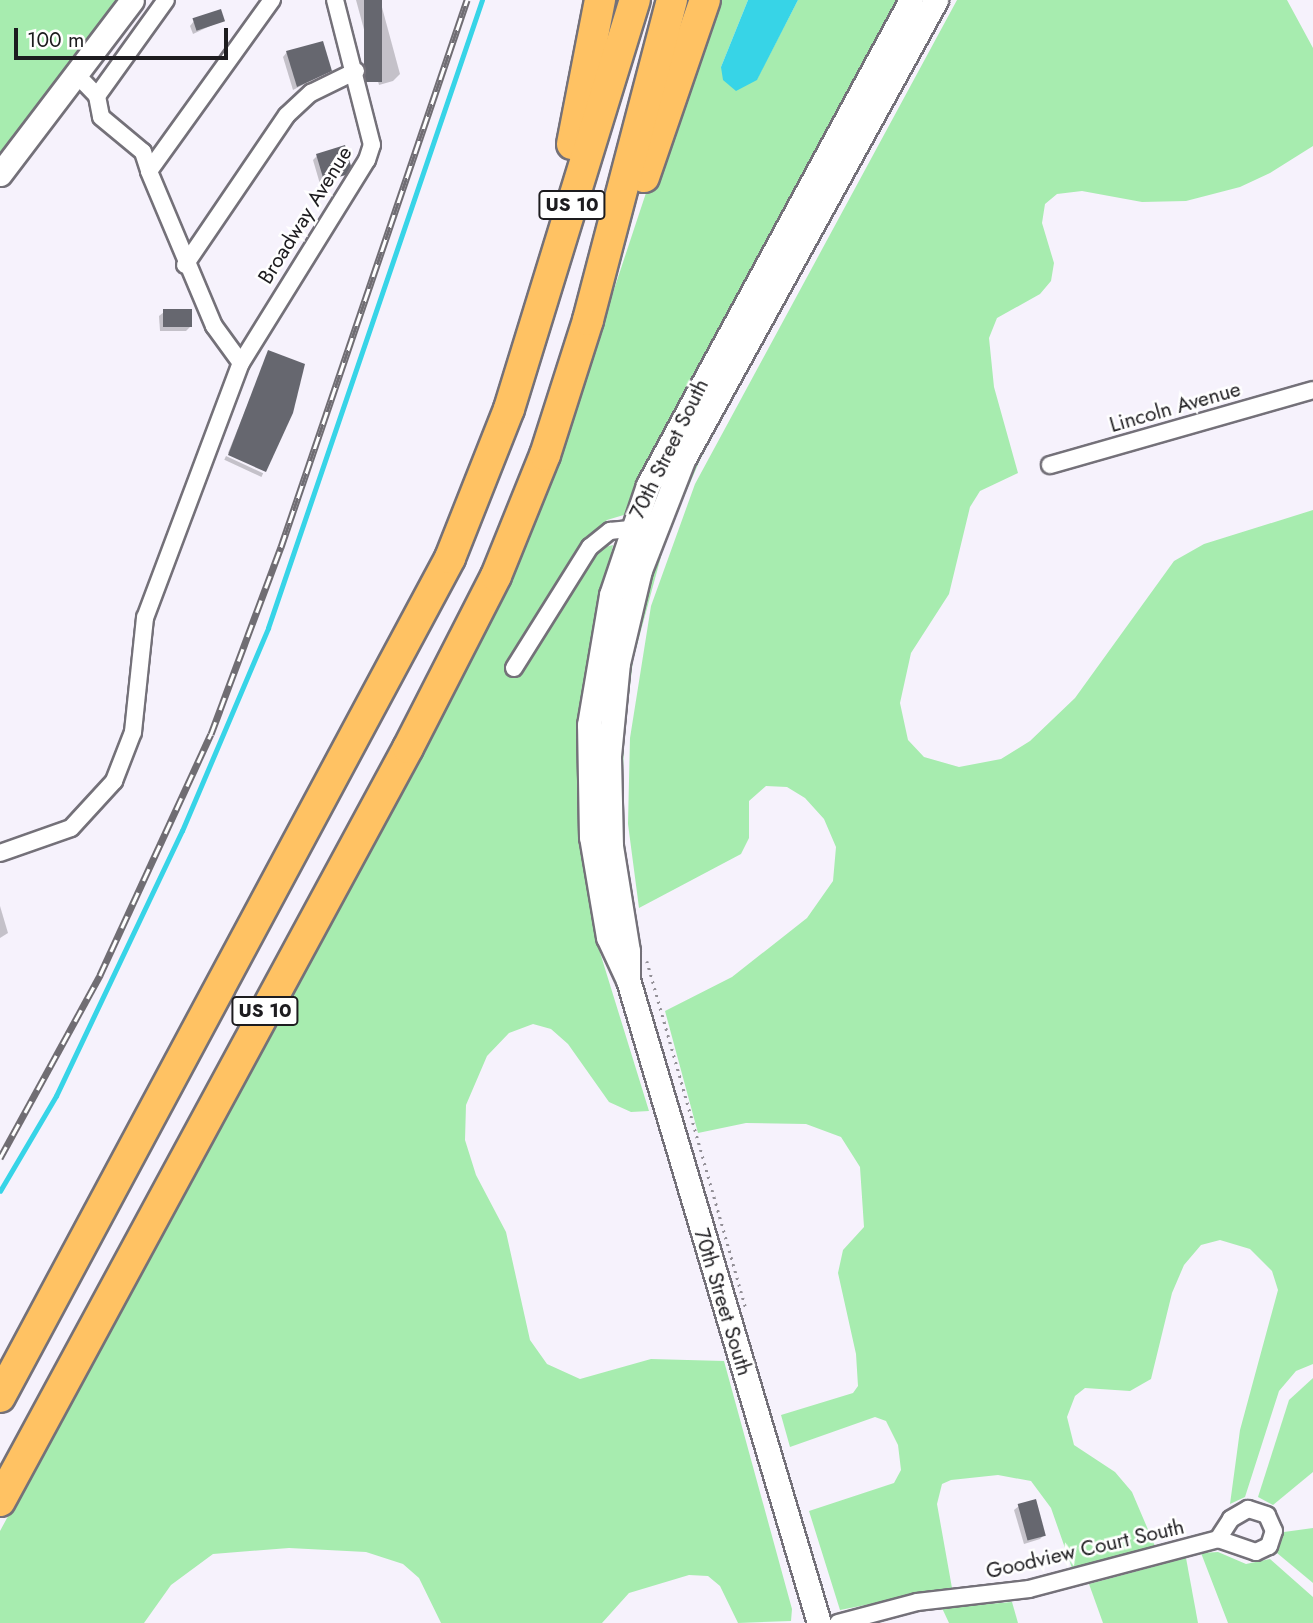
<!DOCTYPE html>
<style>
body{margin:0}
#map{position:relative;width:1313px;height:1623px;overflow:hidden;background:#f6f2fc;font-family:Jost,sans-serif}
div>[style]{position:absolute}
.green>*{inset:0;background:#a7ecaf}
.water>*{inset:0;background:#37d4e7}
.shadow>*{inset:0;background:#0003;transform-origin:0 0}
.stream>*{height:4.5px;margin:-2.25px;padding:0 2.25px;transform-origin:2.25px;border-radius:2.25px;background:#37d4e7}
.building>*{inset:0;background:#66676f;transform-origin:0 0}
.path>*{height:2.5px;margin-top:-1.25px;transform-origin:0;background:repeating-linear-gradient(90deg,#939097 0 2px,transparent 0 7px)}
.roads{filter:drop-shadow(2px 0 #747179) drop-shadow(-2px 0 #747179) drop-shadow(0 2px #747179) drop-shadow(0 -2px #747179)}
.street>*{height:16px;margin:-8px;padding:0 8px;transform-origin:8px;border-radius:8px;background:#fff}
.secondary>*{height:23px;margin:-11.5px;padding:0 11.5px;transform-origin:11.5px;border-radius:11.5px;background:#fff}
.highway>*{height:30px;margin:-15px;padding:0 15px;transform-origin:15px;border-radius:15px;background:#ffc263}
.rail>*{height:7px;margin-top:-3.5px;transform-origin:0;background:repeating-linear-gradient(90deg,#fff 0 13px,#706d73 0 26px);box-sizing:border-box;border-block:2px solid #706d73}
span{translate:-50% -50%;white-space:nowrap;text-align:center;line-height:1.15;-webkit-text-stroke:5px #fff;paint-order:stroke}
.shield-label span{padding:2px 5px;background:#fff;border:2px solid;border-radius:5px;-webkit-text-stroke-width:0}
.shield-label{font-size:19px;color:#1d1c1f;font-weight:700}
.street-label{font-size:21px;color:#1d1c1f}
.scale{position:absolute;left:14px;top:28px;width:214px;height:32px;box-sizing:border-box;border:4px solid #1d1c1f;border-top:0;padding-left:9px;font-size:21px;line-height:24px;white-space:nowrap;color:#1d1c1f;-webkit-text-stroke:5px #fff;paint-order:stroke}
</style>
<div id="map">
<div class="green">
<div style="clip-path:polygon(0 0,131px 0,0 153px)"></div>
<div style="clip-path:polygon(710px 0,748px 0,721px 67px,757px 79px,798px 0,902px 0,627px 514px,607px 520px,586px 542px,563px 596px,598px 549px,613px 545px,582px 690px,579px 821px,598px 946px,649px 1111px,631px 1112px,609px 1102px,568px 1044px,551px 1029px,533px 1024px,509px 1033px,487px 1056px,466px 1105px,465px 1140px,476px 1175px,506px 1232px,530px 1340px,547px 1364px,580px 1379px,651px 1359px,724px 1361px,792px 1609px,791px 1621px,738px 1623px,720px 1586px,708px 1576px,689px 1575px,629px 1593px,602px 1623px,441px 1623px,419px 1578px,403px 1564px,366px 1552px,289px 1548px,213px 1554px,171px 1585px,144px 1623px,0 1623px,0 1531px,468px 667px,517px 564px,572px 416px)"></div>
<div style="clip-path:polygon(945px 0,950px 0,700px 460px,666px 538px,633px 660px,624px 738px,622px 817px,618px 789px,625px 676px,643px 594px,687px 473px)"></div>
<div style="clip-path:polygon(957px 0,1287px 0,1313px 48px,1313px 146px,1270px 173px,1240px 187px,1186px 201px,1142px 202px,1082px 191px,1057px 194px,1045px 204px,1042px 223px,1054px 263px,1051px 281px,1040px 294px,997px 318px,989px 338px,994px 387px,1018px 473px,980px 491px,970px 507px,949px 594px,911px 653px,900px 703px,908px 740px,924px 757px,959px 767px,1001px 759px,1030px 741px,1075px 698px,1174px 561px,1204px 544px,1313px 510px,1313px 1364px,1296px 1371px,1279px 1391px,1245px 1497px,1230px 1504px,1240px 1430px,1278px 1290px,1272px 1271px,1250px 1249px,1220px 1240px,1201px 1245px,1184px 1265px,1172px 1293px,1151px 1379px,1130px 1391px,1085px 1388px,1075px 1396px,1067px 1417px,1074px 1445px,1115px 1472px,1132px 1492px,1155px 1546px,1072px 1568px,1051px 1508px,1031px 1481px,998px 1475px,951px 1480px,942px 1484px,937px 1504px,952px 1588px,840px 1610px,809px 1511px,894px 1483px,901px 1470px,898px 1445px,886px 1421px,875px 1417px,790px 1447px,781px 1415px,853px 1393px,858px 1386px,856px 1354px,838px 1273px,843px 1250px,864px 1227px,860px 1167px,841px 1137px,806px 1124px,746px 1123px,698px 1133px,665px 1011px,732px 977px,807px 918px,833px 881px,836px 847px,824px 819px,805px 798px,787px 787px,766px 786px,749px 801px,749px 838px,741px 854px,639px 908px,628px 824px,630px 738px,651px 606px,695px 484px)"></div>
<div style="clip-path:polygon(1313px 1378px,1313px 1472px,1273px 1505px,1258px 1497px,1289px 1400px)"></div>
<div style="clip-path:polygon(1313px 1528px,1313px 1583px,1277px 1553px,1284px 1532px)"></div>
<div style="clip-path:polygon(1218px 1552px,1246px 1564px,1270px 1559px,1313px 1597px,1313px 1623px,1228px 1623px,1201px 1553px)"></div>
<div style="clip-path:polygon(1186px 1558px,1198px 1623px,1103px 1623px,1089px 1584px)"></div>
<div style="clip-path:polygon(1012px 1602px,1018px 1623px,949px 1623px,942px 1608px)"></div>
</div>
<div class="water">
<div style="clip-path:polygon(748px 0,798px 0,757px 80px,736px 91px,723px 80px,721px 67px)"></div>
</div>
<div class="shadow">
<div style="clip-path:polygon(356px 0,380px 0,400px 74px,393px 81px,379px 85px)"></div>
<div style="clip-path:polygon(223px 20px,193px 34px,190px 26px,194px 21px)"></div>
<div style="clip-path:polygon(287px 52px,330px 71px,293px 90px,283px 57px)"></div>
<div style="clip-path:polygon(317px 156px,344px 174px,320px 184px,313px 160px)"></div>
<div style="clip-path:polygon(164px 312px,191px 326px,186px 331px,160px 331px,159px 316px)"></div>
<div style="clip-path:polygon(269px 352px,265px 470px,228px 453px)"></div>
<div style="left:226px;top:456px;width:41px;height:4px;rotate:25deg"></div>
<div style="clip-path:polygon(0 906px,8px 933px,0 938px)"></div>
<div style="clip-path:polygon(1019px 1506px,1044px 1535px,1040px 1539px,1024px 1544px,1014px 1510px)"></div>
</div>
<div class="stream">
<div style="left:0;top:1191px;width:110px;rotate:-59.5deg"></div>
<div style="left:56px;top:1096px;width:293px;rotate:-64.6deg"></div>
<div style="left:182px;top:831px;width:220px;rotate:-67deg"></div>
<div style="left:268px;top:628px;width:663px;rotate:-71.18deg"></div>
</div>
<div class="building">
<div style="left:364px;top:0;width:18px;height:82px"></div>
<div style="left:221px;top:9px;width:13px;height:30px;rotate:72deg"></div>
<div style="clip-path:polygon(323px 41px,332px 71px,297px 87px,286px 51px)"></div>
<div style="clip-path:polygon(345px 145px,351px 166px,346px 175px,324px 181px,316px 154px)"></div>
<div style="left:192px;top:309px;width:18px;height:29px;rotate:90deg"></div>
<div style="clip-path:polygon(268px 350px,305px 364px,293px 413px,266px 472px,228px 455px)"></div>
<div style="left:1036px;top:1499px;width:38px;height:19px;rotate:75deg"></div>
</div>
<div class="path">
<div style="left:647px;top:961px;width:361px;rotate:74.1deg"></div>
</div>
<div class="roads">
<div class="street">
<div style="left:75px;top:73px;width:32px;rotate:46deg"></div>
<div style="left:97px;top:96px;width:21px;rotate:79deg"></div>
<div style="left:101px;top:117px;width:55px;rotate:39.8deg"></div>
<div style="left:143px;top:152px;width:20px;rotate:72deg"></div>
<div style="left:97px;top:96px;width:118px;rotate:-54.3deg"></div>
<div style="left:185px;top:265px;width:181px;rotate:-55.8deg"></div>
<div style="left:287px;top:115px;width:33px;rotate:-43deg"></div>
<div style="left:311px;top:93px;width:50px;rotate:-26.1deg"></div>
<div style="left:241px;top:363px;width:239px;rotate:-58.2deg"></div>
<div style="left:367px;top:160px;width:16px;rotate:-72deg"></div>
<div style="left:372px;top:145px;width:150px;rotate:-104.3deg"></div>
<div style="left:1050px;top:465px;width:273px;rotate:-15.9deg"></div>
<div style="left:514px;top:668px;width:143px;rotate:-57.9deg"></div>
<div style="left:590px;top:547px;width:26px;rotate:-39deg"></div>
<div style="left:610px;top:531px;width:20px;rotate:-6deg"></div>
<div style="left:0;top:853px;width:75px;rotate:-19.4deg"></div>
<div style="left:71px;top:828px;width:64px;rotate:-47.5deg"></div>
<div style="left:114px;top:781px;width:53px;rotate:-68.8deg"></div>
<div style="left:133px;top:732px;width:115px;rotate:-84deg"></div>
<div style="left:145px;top:618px;width:272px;rotate:-69.4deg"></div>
<div style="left:241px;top:363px;width:46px;rotate:-126.1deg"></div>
<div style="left:214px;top:326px;width:168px;rotate:-112.8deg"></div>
<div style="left:149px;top:171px;width:211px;rotate:-54.3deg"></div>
<div style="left:838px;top:1623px;width:82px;rotate:-14.9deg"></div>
<div style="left:917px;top:1602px;width:113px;rotate:-6.6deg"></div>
<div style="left:1029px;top:1589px;width:196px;rotate:-14.8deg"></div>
<div style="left:1218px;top:1539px;width:40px;rotate:18.9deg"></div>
<div style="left:1256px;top:1552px;width:14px;rotate:-25deg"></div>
<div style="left:1269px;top:1546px;width:16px;rotate:-72deg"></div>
<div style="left:1274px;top:1531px;width:17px;rotate:-114deg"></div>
<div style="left:1267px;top:1515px;width:20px;rotate:-162deg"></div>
<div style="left:1248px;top:1509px;width:20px;rotate:150deg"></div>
<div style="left:1231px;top:1519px;width:24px;rotate:123deg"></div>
</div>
<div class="secondary">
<div style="left:0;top:174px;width:218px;rotate:-52.8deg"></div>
<div style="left:628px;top:980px;width:29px;rotate:-90deg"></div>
<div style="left:628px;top:951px;width:106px;rotate:-99.2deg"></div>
<div style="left:611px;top:846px;width:90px;rotate:-91.3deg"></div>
<div style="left:609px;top:756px;width:93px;rotate:-84.5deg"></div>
<div style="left:618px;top:663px;width:96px;rotate:-76.7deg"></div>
<div style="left:640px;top:570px;width:118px;rotate:-68.6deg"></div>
<div style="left:683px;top:460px;width:525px;rotate:-61.19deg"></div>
<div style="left:819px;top:1623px;width:671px;rotate:-106.54deg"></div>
<div style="left:628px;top:980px;width:47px;rotate:-114.9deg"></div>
<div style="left:608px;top:937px;width:101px;rotate:-99.6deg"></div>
<div style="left:591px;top:837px;width:112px;rotate:-91deg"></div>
<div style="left:589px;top:725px;width:132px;rotate:-80.4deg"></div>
<div style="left:611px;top:595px;width:116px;rotate:-71.4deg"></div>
<div style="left:648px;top:485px;width:552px;rotate:-61.53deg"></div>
</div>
<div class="highway">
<div style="left:572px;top:144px;width:147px;rotate:-79deg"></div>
<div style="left:644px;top:177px;width:187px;rotate:-71deg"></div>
<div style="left:0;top:1397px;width:952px;rotate:-61.79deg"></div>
<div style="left:450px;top:558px;width:160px;rotate:-68.4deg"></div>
<div style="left:509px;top:409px;width:428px;rotate:-72.9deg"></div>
<div style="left:0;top:1501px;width:856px;rotate:-61.55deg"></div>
<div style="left:408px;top:748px;width:193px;rotate:-62.9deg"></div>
<div style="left:496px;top:576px;width:131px;rotate:-68deg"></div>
<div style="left:545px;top:455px;width:142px;rotate:-72.3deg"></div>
<div style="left:588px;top:320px;width:331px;rotate:-75.3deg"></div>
</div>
</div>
<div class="rail">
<div style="left:0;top:1158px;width:209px;rotate:-61.3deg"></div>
<div style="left:100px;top:975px;width:265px;rotate:-65.3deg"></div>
<div style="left:211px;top:734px;width:200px;rotate:-69.5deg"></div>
<div style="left:281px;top:547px;width:578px;rotate:-71.22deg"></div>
</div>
<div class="shield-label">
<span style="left:572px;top:205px">US 10</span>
<span style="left:265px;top:1011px">US 10</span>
</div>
<div class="street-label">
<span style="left:305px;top:215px;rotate:-58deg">Broadway Avenue</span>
<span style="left:1175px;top:407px;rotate:-16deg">Lincoln Avenue</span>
<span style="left:669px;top:449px;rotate:-64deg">70th Street South</span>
<span style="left:723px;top:1302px;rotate:73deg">70th Street South</span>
<span style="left:1085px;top:1549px;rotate:-13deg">Goodview Court South</span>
</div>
<div class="scale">100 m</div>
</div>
